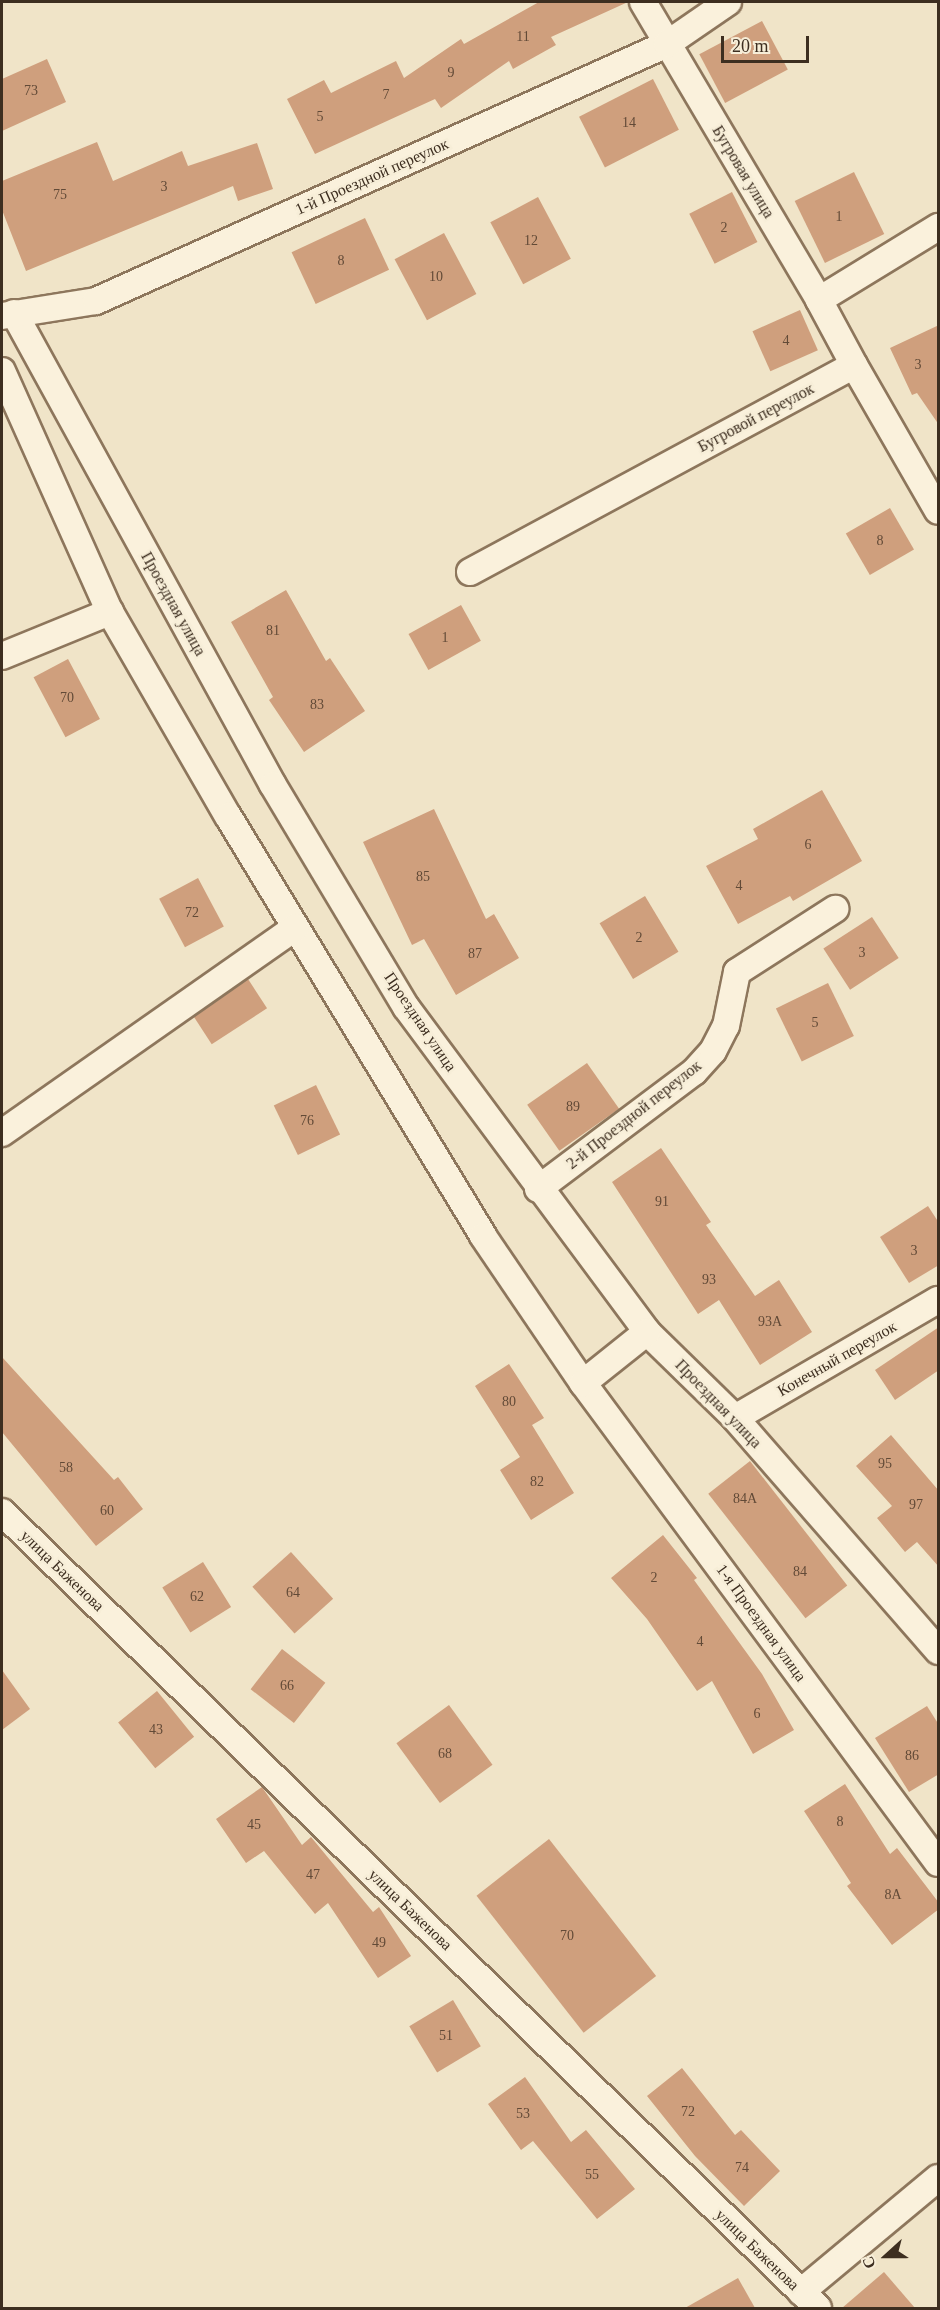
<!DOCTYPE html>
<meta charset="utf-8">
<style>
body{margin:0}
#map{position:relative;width:940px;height:2310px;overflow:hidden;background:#f0e4c8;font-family:"Times New Roman",serif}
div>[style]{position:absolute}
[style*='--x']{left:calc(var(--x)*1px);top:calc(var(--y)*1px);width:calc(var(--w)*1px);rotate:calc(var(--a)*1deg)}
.building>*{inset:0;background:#cf9f7d;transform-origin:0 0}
.roads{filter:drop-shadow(2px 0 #8d765c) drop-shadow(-2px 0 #8d765c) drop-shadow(0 2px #8d765c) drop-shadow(0 -2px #8d765c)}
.minor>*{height:26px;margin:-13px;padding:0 13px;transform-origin:13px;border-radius:13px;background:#faf1dc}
span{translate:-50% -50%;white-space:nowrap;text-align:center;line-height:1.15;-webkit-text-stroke:5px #f7eed8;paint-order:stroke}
.number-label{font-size:14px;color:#624a37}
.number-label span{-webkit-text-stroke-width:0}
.street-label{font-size:16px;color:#3d2e20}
.frame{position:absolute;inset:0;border:3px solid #3d2e20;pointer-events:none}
.north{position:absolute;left:856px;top:2226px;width:60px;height:60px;-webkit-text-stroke:4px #f7eed8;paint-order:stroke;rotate:249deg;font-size:16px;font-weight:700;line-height:24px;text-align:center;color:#3d2e20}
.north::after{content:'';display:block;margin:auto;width:21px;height:27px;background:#3d2e20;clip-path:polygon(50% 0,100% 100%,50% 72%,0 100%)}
.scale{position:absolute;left:721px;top:36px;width:88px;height:27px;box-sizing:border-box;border:3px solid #3d2e20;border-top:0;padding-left:8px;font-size:18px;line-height:21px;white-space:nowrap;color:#3d2e20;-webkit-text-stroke:4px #f7eed8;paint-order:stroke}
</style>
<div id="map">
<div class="building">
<div style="clip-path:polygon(539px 2px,628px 2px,551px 37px,556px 45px,513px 69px,509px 61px,441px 108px,435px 99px,315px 154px,287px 99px,324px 80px,331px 93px,396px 61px,404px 78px,461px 39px,464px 44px)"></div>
<div style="left:762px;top:21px;width:55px;height:71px;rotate:62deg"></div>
<div style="clip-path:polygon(47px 59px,66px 102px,2px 131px,2px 79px)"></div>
<div style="left:653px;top:79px;width:57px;height:83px;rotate:63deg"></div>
<div style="clip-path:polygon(97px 142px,113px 181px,182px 151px,188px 166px,257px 143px,273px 189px,238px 201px,233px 186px,26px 271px,2px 210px,2px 181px)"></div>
<div style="left:854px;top:172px;width:69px;height:66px;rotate:64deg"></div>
<div style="left:732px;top:192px;width:56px;height:48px;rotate:63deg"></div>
<div style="left:538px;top:197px;width:70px;height:54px;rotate:62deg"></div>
<div style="left:365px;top:218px;width:57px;height:81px;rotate:65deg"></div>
<div style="left:444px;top:233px;width:69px;height:56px;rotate:62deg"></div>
<div style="left:800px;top:310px;width:44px;height:52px;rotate:66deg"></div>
<div style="clip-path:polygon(939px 325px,939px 425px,917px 393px,912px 395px,890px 348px)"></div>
<div style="left:890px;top:508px;width:48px;height:51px;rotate:60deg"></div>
<div style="clip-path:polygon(286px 590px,326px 661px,330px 658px,365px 711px,304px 752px,269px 700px,273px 697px,231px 622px)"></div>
<div style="left:461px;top:605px;width:41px;height:60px;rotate:61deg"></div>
<div style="left:68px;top:659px;width:68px;height:39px;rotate:62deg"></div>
<div style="clip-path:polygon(822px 790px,862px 861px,793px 901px,790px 896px,738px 924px,706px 866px,758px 839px,753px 829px)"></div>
<div style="clip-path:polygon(434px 809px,486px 919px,494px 914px,519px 958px,456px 995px,424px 939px,412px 945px,363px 842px)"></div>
<div style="left:198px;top:878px;width:55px;height:44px;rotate:62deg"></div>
<div style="left:645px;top:896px;width:65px;height:53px;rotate:59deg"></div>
<div style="left:872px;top:917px;width:49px;height:58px;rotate:57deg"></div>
<div style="left:248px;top:979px;width:35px;height:66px;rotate:57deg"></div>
<div style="left:828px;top:983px;width:59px;height:58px;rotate:64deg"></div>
<div style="left:587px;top:1063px;width:56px;height:73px;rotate:55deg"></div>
<div style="left:316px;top:1085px;width:55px;height:47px;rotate:64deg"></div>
<div style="clip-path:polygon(661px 1148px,711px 1222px,706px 1225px,755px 1296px,779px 1280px,812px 1332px,760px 1365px,719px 1300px,698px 1314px,612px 1182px)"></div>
<div style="clip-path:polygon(928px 1206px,939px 1223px,939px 1265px,909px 1283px,880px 1237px)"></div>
<div style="clip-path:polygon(939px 1327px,939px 1370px,895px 1400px,875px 1370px)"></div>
<div style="clip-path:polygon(2px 1357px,114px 1480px,118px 1477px,143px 1509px,96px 1546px,2px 1432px)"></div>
<div style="clip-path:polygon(509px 1364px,544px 1418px,532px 1425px,574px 1493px,531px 1520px,500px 1470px,520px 1457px,475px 1386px)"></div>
<div style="clip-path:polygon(891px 1435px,939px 1491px,939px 1567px,917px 1542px,905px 1552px,877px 1518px,892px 1506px,856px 1466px)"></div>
<div style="left:750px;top:1461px;width:158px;height:53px;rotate:52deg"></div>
<div style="clip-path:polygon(663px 1535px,697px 1578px,694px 1580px,762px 1674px,794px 1730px,753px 1754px,712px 1681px,697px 1691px,647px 1619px,611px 1578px)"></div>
<div style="left:291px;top:1552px;width:63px;height:52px;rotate:48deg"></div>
<div style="left:203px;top:1562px;width:53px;height:48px;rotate:58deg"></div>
<div style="left:282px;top:1649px;width:55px;height:51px;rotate:38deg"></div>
<div style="clip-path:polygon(2px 1670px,30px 1709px,2px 1730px)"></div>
<div style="left:157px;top:1691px;width:59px;height:50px;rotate:51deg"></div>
<div style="left:449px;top:1705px;width:74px;height:65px;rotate:54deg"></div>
<div style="clip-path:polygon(927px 1706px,939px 1725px,939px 1774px,909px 1792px,875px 1738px)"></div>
<div style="clip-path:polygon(845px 1784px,890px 1854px,897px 1848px,939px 1903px,939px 1909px,892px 1945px,847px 1886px,851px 1883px,804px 1811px)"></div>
<div style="clip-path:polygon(262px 1787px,302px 1845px,311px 1837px,373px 1912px,379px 1907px,411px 1956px,378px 1978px,328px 1903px,315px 1914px,264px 1851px,246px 1863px,216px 1819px)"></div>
<div style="left:549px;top:1839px;width:174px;height:92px;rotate:52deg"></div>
<div style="left:453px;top:2000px;width:54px;height:51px;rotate:59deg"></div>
<div style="clip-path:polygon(682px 2068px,735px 2135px,741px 2130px,780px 2171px,744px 2206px,695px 2156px,647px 2096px)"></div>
<div style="clip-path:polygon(525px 2077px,571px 2142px,586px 2130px,635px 2189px,597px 2219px,533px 2141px,521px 2150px,488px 2104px)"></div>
<div style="clip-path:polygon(884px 2272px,915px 2308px,842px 2308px)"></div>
<div style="clip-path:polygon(738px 2278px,755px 2308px,685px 2308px)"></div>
</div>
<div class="roads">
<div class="minor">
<div style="--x:643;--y:2;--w:346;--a:59.4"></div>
<div style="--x:14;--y:313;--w:538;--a:61.25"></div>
<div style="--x:273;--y:785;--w:259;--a:59.1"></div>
<div style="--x:406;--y:1007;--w:405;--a:53.4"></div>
<div style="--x:647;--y:1332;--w:123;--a:44.3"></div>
<div style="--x:735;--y:1418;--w:309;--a:48.9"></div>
<div style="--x:2;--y:316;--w:95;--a:-9.1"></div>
<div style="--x:96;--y:301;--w:626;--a:-24.23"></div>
<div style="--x:667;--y:44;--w:74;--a:-34.5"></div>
<div style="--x:854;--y:365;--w:168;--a:60.1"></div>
<div style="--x:2;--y:371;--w:264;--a:65.9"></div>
<div style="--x:110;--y:612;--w:236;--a:60"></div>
<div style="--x:228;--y:816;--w:491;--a:58.7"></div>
<div style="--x:483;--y:1236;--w:178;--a:55.8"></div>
<div style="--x:583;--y:1383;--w:597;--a:53.51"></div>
<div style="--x:470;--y:572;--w:436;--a:-28.3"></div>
<div style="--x:854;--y:365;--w:74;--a:-118.3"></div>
<div style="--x:819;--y:300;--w:140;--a:-31.5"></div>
<div style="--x:2;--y:656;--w:117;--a:-22.2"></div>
<div style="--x:2;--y:1133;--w:358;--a:-35"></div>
<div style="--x:538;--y:1189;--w:195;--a:-36.9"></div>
<div style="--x:694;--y:1072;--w:28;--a:-48"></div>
<div style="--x:713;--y:1051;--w:28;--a:-63"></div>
<div style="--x:726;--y:1026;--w:55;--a:-78.5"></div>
<div style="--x:737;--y:972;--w:117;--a:-32.7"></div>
<div style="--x:583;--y:1383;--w:82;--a:-38.6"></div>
<div style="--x:735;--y:1418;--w:235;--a:-30.2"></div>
<div style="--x:2;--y:1512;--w:1140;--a:44.29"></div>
<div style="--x:801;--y:2292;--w:178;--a:-39.8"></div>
</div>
</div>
<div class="number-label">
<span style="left:523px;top:37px">11</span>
<span style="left:451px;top:73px">9</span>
<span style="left:31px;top:91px">73</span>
<span style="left:386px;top:95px">7</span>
<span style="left:320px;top:117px">5</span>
<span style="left:629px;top:123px">14</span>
<span style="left:164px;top:187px">3</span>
<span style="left:60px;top:195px">75</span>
<span style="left:839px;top:217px">1</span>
<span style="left:724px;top:228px">2</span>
<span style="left:531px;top:241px">12</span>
<span style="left:341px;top:261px">8</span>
<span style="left:436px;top:277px">10</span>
<span style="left:786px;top:341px">4</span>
<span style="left:918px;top:365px">3</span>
<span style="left:880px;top:541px">8</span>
<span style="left:273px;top:631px">81</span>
<span style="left:445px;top:638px">1</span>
<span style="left:67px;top:698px">70</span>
<span style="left:317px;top:705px">83</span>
<span style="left:808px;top:845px">6</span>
<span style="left:423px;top:877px">85</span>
<span style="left:739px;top:886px">4</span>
<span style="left:192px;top:913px">72</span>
<span style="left:639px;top:938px">2</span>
<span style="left:862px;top:953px">3</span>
<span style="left:475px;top:954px">87</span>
<span style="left:815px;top:1023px">5</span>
<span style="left:573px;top:1107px">89</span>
<span style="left:307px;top:1121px">76</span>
<span style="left:662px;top:1202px">91</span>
<span style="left:914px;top:1251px">3</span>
<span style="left:709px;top:1280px">93</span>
<span style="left:770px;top:1322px">93А</span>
<span style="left:509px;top:1402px">80</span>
<span style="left:885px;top:1464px">95</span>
<span style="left:66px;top:1468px">58</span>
<span style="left:537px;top:1482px">82</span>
<span style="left:745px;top:1499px">84А</span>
<span style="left:916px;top:1505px">97</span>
<span style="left:107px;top:1511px">60</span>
<span style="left:800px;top:1572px">84</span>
<span style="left:654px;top:1578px">2</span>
<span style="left:293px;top:1593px">64</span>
<span style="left:197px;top:1597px">62</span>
<span style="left:700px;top:1642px">4</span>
<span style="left:287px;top:1686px">66</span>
<span style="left:757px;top:1714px">6</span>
<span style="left:156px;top:1730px">43</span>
<span style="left:445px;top:1754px">68</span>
<span style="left:912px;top:1756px">86</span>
<span style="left:840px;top:1822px">8</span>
<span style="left:254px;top:1825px">45</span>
<span style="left:313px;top:1875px">47</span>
<span style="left:893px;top:1895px">8А</span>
<span style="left:567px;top:1936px">70</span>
<span style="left:379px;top:1943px">49</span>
<span style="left:446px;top:2036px">51</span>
<span style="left:688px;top:2112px">72</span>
<span style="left:523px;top:2114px">53</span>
<span style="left:742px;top:2168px">74</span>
<span style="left:592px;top:2175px">55</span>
</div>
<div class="street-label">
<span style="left:743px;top:172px;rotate:59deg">Бугровая улица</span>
<span style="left:372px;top:177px;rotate:-24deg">1-й Проездной переулок</span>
<span style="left:756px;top:418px;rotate:-28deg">Бугровой переулок</span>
<span style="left:173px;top:604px;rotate:61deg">Проездная улица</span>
<span style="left:420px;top:1022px;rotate:56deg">Проездная улица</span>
<span style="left:634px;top:1115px;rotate:-38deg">2-й Проездной переулок</span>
<span style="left:837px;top:1359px;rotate:-30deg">Конечный переулок</span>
<span style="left:718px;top:1404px;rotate:46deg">Проездная улица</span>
<span style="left:62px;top:1571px;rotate:44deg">улица Баженова</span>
<span style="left:761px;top:1623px;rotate:54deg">1-я Проездная улица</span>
<span style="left:410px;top:1910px;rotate:44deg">улица Баженова</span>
<span style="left:757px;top:2250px;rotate:44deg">улица Баженова</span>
</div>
<div class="frame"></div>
<div class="north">С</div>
<div class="scale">20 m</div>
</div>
